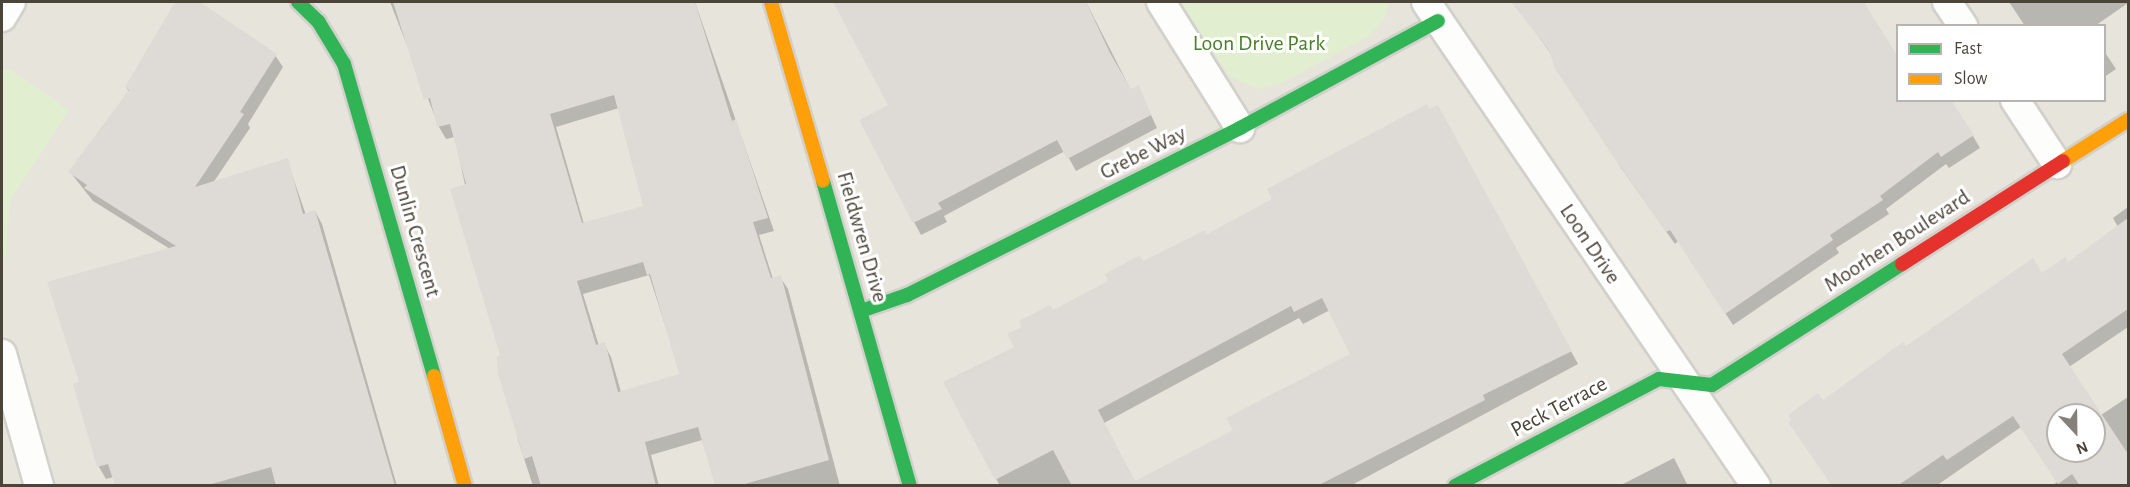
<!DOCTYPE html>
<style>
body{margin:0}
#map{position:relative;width:2130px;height:487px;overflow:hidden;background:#f4f2ee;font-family:"Alegreya Sans",sans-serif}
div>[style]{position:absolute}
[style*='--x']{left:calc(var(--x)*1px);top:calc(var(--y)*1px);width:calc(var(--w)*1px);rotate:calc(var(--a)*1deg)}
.residential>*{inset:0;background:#e7e4dc}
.green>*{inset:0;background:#e1eecf}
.shadow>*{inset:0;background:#0003}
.building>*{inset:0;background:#dedbd6}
.roads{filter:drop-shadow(2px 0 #d2d0cb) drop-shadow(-2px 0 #d2d0cb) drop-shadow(0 2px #d2d0cb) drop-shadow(0 -2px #d2d0cb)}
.street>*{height:28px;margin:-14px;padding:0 14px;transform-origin:14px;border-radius:14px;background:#fdfdfc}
.fast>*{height:14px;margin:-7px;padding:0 7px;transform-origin:7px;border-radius:7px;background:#30b455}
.slow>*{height:14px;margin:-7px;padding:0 7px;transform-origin:7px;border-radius:7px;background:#ff9f0a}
.jam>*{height:14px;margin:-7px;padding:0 7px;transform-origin:7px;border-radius:7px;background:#e5322d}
span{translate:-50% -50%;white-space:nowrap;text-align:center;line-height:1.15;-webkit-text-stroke:6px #fff;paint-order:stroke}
.park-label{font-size:22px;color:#4a7f2a}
.street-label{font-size:22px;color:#4b4439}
.frame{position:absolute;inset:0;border:3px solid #4b4439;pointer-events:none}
.legend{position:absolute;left:1896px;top:24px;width:210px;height:78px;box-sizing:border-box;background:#fff;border:2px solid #b7b4b0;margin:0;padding:8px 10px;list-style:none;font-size:18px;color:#4b4439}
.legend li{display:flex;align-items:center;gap:12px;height:30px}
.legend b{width:30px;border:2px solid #b7b4b0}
.north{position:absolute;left:2046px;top:403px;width:60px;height:60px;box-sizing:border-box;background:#fff;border:2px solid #b7b4b0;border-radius:50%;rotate:158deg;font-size:16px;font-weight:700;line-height:24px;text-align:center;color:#4b4439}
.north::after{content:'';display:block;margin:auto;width:21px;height:27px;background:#868178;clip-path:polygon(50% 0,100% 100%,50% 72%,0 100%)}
</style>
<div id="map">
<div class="residential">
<div style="clip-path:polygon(evenodd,2px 2px,2128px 2px,2128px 485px,2px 485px,2px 2px,1898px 26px,2104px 26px,2104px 100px,1898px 100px,1898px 26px,2px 2px,2058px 415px,2094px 415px,2094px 451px,2058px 451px,2058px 415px)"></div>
</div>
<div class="green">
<div style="clip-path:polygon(1180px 2px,1389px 2px,1384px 20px,1368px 37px,1282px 83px,1258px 89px,1230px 77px)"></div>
<div style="clip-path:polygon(9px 69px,69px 110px,10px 201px,6px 256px,2px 260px,2px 70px)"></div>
</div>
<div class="shadow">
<div style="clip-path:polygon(177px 2px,197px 2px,275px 55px,283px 67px,248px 124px,250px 128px,213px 183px,287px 160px,306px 215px,315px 211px,322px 224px,397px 486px,116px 486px,114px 477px,106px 479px,99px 467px,75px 385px,81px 383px,170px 249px,93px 201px,70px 172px,129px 92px,126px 87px)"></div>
<div style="clip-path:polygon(evenodd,390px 2px,695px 2px,774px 231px,759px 235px,773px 279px,780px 277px,788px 289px,840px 486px,717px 486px,702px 440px,651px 455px,659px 486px,533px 486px,518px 440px,455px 137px,446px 139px,439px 127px,390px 2px,619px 108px,644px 207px,584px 224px,556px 127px,619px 108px,390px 2px,649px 275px,681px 375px,621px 392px,611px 357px,604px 344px,599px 346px,583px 294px,649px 275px)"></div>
<div style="clip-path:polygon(834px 2px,1086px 2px,1131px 90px,1138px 87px,1157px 128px,1076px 171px,1065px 151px,944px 216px,947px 222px,921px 235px,914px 222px,890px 106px)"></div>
<div style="clip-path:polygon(1647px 2px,1650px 5px,1655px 2px,1861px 2px,1897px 58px,1898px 100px,1973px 136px,1980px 148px,1949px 168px,1946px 164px,1886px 209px,1889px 214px,1836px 248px,1839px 253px,1733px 325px,1678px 241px,1675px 244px,1621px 168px,1549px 51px,1514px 3px)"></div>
<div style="clip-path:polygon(2009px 2px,2128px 2px,2128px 3px,2095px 26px,2025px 26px)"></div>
<div style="clip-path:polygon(2104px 51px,2116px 69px,2104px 77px)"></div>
<div style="clip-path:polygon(evenodd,1429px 111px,1444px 120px,1578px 364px,1350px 486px,1000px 486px,945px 383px,1016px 347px,1053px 312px,1143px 263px,1207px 236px,1429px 111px,1330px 310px,1352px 355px,1235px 431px,1135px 482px,1104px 423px,1299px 318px,1303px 324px,1330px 310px)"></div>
<div style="clip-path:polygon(evenodd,2128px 207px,2128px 327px,2069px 367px,2101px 415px,2128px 397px,2128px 486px,2052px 486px,2057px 482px,2021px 427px,1936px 486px,1832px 486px,1823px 402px,1906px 349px,2068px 264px,2118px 227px,2113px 218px,2128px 207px,2058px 415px,2094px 415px,2094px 451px,2058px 451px,2058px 415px)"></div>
<div style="clip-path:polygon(1674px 458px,1688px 486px,1619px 486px)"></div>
</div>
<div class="building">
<div style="clip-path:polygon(175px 2px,200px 2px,277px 54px,240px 112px,244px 114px,195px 187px,288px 158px,303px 214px,315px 210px,395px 486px,276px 486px,271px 467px,205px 486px,115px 486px,108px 464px,97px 467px,73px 384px,79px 382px,47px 282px,176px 246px,84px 188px,87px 185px,68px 172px,129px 90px,125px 87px)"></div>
<div style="clip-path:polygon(evenodd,393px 2px,695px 2px,732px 121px,736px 119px,768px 218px,753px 222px,771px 278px,781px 275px,829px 460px,738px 486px,715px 486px,698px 427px,645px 442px,656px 486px,541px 486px,532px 456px,524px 459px,498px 374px,497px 356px,500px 355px,450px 189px,466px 184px,450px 124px,437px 127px,430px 98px,424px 100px,393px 2px,614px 95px,643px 206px,582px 223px,550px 114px,614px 95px,393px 2px,643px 262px,647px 275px,650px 274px,679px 374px,618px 392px,605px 342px,596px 345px,577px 281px,643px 262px)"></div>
<div style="clip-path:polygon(833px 2px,1086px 2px,1110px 53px,1131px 89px,1139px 85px,1151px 115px,1067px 159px,1057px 140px,938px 203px,942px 209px,913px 223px,859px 120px,888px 105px)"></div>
<div style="clip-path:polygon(1511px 2px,1864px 2px,1898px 57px,1898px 100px,1951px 100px,1974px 135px,1941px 157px,1938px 152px,1880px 196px,1883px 200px,1830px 235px,1833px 240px,1725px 314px,1670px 230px,1666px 232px,1612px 155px,1556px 70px,1548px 49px)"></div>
<div style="clip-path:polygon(evenodd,1427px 104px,1429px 109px,1438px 105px,1572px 351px,1483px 395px,1485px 400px,1317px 486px,1072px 486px,1053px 450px,995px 480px,943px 382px,1014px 347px,1007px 334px,1022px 327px,1019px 321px,1050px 305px,1053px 310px,1108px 281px,1105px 274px,1140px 255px,1143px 261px,1205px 230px,1207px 234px,1272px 199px,1267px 189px,1427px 104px,1322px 298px,1350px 354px,1226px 418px,1233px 430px,1135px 481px,1098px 410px,1291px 306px,1294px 312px,1322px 298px)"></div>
<div style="clip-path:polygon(evenodd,2128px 218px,2128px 309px,2062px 354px,2128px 454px,2128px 486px,2080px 486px,2072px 474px,2058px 484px,2013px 416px,1947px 460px,1943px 455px,1897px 486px,1832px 486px,1788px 422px,1791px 420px,1788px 415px,1818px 393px,1823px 400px,1903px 342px,1906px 346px,2033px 258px,2042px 273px,2065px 257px,2068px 262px,2128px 218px,2058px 415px,2094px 415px,2094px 451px,2058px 451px,2058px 415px)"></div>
</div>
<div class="roads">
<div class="street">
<div style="--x:1161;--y:2;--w:149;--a:57.9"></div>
<div style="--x:1426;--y:2;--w:586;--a:55.71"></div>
<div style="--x:1947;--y:2;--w:29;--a:56"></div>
<div style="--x:2;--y:17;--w:17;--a:-59"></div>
<div style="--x:2015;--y:100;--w:77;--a:56.7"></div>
<div style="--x:2;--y:354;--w:137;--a:74.3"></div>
</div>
<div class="fast">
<div style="--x:298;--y:2;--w:28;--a:44"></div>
<div style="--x:318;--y:21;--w:50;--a:58.8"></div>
<div style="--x:344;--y:64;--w:325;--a:73.9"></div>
<div style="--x:823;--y:181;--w:317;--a:74.1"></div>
<div style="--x:861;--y:311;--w:49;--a:-19.2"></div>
<div style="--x:907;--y:295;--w:373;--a:-26.6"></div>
<div style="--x:1240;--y:128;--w:225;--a:-28.4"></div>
<div style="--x:1455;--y:486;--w:230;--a:-27.7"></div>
<div style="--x:1659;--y:379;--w:53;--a:6.5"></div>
<div style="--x:1712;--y:385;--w:225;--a:-32.5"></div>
</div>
<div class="slow">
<div style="--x:771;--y:2;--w:186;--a:73.8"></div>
<div style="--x:2063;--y:161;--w:77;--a:-32.2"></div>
<div style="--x:434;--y:376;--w:114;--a:74.3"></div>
</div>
<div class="jam">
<div style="--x:1902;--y:264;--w:191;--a:-32.6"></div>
</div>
</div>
<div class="park-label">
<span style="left:1259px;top:44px">Loon Drive Park</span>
</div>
<div class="street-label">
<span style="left:1143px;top:153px;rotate:-27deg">Grebe Way</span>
<span style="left:415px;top:231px;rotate:74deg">Dunlin Crescent</span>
<span style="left:862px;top:237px;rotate:74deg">Fieldwren Drive</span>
<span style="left:1897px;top:241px;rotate:-33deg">Moorhen Boulevard</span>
<span style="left:1590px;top:244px;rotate:56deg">Loon Drive</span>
<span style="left:1559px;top:407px;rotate:-28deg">Peck Terrace</span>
</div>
<div class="frame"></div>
<ul class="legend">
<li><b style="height:8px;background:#30b455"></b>Fast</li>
<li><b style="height:8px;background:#ff9f0a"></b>Slow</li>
</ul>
<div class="north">N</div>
</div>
